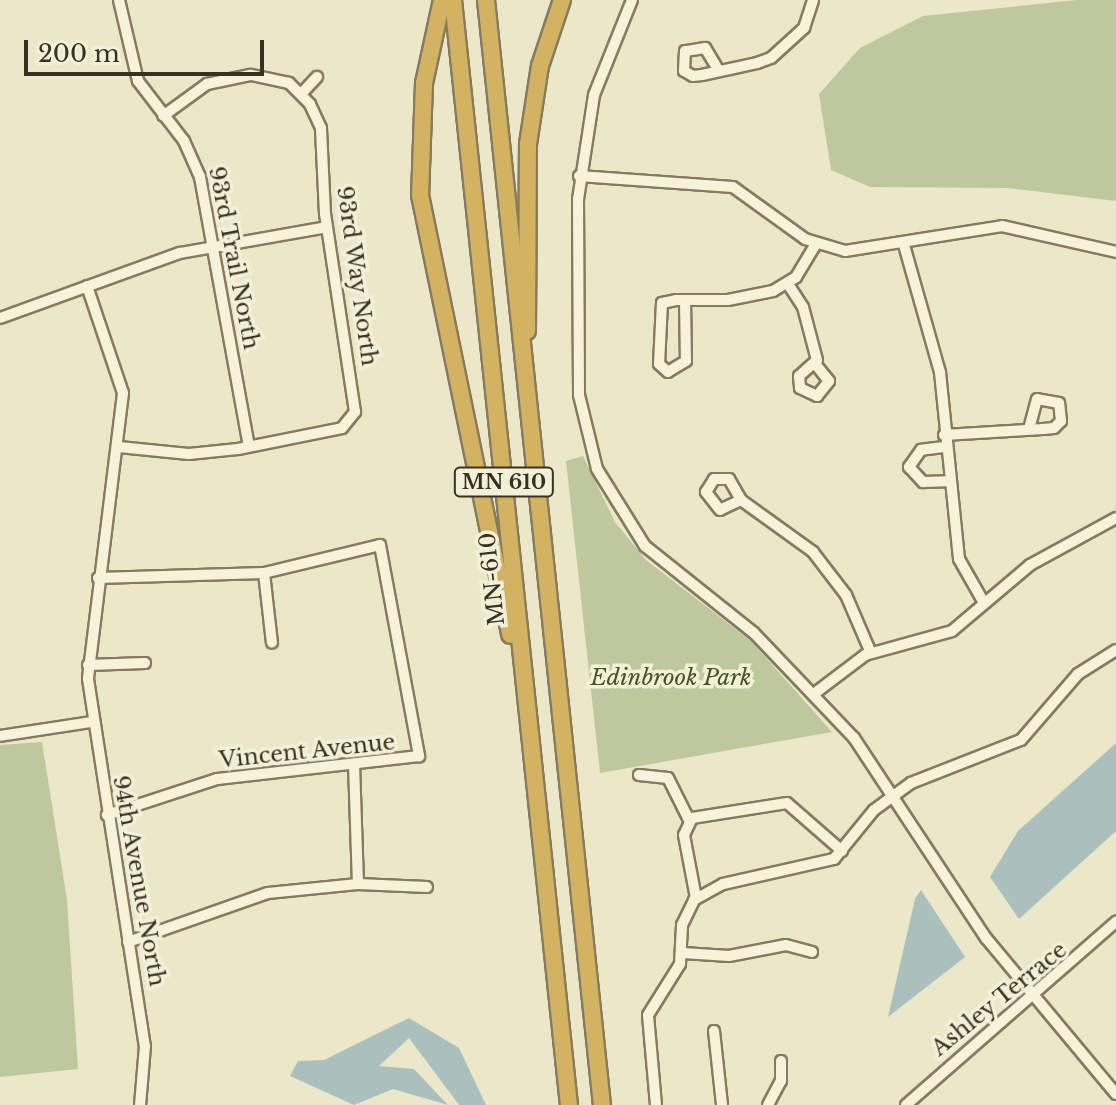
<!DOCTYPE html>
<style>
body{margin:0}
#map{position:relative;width:1116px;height:1105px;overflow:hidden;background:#ebe7c9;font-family:"Libre Baskerville",serif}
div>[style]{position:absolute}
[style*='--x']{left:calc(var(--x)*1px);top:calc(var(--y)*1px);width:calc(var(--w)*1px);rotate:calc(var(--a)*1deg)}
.green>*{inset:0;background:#bdc99d}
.water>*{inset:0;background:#a9c0bd}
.roads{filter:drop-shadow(2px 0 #867a5f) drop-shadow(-2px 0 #867a5f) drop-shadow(0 2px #867a5f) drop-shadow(0 -2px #867a5f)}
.minor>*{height:10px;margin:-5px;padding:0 5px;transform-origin:5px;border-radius:5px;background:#f7f3db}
.highway>*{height:16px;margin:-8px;padding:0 8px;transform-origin:8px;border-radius:8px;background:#d3b361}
span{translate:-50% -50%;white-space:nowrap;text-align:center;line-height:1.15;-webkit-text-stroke:7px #f3f0d8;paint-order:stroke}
.shield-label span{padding:2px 6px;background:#f3f0d8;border:2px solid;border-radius:6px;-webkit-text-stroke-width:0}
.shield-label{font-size:20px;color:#383021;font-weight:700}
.street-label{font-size:22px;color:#383021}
.park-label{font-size:22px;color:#425329;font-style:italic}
.scale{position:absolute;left:24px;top:40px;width:240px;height:36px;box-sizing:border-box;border:4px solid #383021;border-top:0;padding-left:10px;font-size:24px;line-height:28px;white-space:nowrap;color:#383021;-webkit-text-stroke:6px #f3f0d8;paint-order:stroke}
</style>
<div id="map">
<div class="green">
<div style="clip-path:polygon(1077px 0,1116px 0,1116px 201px,1007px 188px,870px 187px,831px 170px,819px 94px,860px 48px,923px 16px)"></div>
<div style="clip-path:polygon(583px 456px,615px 522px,646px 560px,751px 641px,832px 732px,600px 773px,566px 461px)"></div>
<div style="clip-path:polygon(42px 742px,67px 900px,78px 1069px,0 1077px,0 745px)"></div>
</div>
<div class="water">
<div style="clip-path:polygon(1116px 743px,1116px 831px,1019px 919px,990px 877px,1018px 831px)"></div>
<div style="clip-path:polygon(921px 890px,965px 957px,888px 1017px,915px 899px)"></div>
<div style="clip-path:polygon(409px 1018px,459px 1048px,486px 1105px,459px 1105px,409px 1038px,379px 1066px,414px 1069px,448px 1105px,393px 1089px,354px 1105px,290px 1076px,298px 1061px,324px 1060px)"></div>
</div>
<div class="roads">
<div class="minor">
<div style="--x:119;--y:0;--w:83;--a:76.8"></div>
<div style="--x:138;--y:81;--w:76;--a:52.5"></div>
<div style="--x:184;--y:141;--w:39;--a:66"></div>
<div style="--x:200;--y:177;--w:273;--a:79.7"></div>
<div style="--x:632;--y:0;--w:102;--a:111.8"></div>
<div style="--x:594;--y:95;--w:105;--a:98.7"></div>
<div style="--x:578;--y:199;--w:196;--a:89.7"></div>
<div style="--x:579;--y:395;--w:76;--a:76.3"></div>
<div style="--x:597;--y:469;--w:91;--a:58.1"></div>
<div style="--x:645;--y:546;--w:139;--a:38.6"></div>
<div style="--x:754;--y:633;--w:145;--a:46.4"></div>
<div style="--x:854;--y:738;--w:240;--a:56.6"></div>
<div style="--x:986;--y:938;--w:203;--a:50.2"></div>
<div style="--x:719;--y:71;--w:27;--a:-121"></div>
<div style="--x:705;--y:48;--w:20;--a:171"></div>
<div style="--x:685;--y:51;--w:20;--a:93"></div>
<div style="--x:684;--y:71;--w:10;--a:29"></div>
<div style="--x:693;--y:76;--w:9;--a:-6"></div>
<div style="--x:702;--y:75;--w:56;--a:-12.3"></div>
<div style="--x:757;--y:63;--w:15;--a:-20"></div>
<div style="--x:771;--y:58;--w:45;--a:-42.3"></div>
<div style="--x:804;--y:28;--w:29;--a:-72"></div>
<div style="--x:302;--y:93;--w:22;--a:-47"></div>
<div style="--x:579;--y:176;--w:154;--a:4.1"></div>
<div style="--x:733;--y:187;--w:89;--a:35.8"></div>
<div style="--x:805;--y:239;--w:42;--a:16.7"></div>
<div style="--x:845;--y:251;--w:159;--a:-9"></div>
<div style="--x:1002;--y:226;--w:117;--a:12.8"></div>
<div style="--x:904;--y:245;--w:132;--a:74.2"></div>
<div style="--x:940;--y:372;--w:188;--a:84.2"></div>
<div style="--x:959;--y:559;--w:51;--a:60.4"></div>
<div style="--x:788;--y:284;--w:27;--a:57"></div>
<div style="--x:803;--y:307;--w:55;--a:75.2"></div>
<div style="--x:817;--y:360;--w:24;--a:138"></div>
<div style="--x:799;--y:376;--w:12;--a:85"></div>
<div style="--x:800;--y:388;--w:19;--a:25"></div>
<div style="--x:817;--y:396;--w:19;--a:-51"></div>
<div style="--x:829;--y:381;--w:21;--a:-129"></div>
<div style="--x:87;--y:286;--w:113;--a:71.4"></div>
<div style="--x:123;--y:393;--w:288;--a:97"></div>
<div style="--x:88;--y:679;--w:371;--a:81.2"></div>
<div style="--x:145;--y:1046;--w:59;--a:94.8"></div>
<div style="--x:685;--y:300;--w:61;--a:89.1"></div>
<div style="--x:686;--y:361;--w:21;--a:149"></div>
<div style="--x:668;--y:372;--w:12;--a:-138"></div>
<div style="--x:659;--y:364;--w:61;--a:-87.2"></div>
<div style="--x:662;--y:303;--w:14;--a:-12"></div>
<div style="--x:676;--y:300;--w:52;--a:0"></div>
<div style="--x:728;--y:300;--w:46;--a:-11.3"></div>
<div style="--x:773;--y:291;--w:27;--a:-31"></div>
<div style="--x:796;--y:277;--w:39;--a:-59"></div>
<div style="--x:0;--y:318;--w:191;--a:-19.9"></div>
<div style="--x:180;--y:253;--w:149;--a:-10"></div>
<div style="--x:944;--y:435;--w:99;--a:-3.5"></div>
<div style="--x:1043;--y:429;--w:11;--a:-5"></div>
<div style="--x:1054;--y:428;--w:10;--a:-45"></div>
<div style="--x:1061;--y:421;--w:18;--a:-96"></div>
<div style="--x:1059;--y:403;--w:22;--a:-170"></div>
<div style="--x:1037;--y:399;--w:31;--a:105"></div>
<div style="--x:119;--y:447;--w:70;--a:5.7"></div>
<div style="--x:189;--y:454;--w:49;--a:-5.8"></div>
<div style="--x:238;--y:449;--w:106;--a:-11.4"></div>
<div style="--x:342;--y:428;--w:21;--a:-51"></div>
<div style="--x:355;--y:412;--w:200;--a:-98.6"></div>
<div style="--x:325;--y:214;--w:86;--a:-92.7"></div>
<div style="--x:321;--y:128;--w:26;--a:-115"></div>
<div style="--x:310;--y:104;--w:30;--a:-135"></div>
<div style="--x:289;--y:83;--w:40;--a:-168"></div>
<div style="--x:250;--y:75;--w:44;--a:168.2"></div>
<div style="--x:207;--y:84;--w:54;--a:144"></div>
<div style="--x:944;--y:447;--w:23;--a:173"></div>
<div style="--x:921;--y:450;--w:21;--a:125"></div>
<div style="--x:909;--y:467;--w:21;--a:47"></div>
<div style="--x:923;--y:482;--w:24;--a:-2"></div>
<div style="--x:741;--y:500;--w:23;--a:155"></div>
<div style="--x:720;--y:510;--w:23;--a:-128"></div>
<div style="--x:706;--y:492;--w:15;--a:-58"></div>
<div style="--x:714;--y:479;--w:15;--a:0"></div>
<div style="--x:729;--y:479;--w:24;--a:60"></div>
<div style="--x:741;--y:500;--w:89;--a:35.8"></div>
<div style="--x:813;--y:552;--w:54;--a:52.5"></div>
<div style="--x:846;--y:595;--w:63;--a:66.7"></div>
<div style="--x:264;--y:573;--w:70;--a:83.5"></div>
<div style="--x:98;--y:578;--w:166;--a:-1.7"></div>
<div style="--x:264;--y:573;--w:119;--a:-13.6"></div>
<div style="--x:380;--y:545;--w:215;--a:79.5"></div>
<div style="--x:419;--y:756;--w:203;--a:173.5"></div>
<div style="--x:217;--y:779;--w:116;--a:161.9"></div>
<div style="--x:88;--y:665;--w:57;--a:-2"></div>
<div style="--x:815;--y:693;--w:63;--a:-37.2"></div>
<div style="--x:865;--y:655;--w:90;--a:-15.4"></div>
<div style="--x:952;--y:631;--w:102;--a:-40.2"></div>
<div style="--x:1030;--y:565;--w:98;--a:-28.7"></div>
<div style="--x:0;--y:736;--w:93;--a:-8.7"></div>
<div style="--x:354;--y:764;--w:120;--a:88.1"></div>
<div style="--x:639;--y:775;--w:29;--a:6"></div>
<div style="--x:668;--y:778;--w:47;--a:63.4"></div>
<div style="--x:696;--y:898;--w:64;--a:-100.8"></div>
<div style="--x:684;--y:835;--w:19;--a:-65"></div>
<div style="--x:692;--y:818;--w:96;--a:-9"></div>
<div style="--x:787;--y:803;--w:73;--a:41.1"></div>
<div style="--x:128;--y:942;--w:148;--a:-19.3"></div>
<div style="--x:268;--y:893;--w:90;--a:-5.7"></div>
<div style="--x:358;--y:884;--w:69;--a:2.5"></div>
<div style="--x:683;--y:953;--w:46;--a:3.7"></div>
<div style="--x:729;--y:956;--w:58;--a:-10.9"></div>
<div style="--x:786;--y:945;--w:27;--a:15"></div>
<div style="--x:714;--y:1031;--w:74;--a:83.8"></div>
<div style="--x:656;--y:1105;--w:90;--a:-95.1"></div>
<div style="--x:648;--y:1015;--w:60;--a:-57.9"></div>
<div style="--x:680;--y:964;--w:39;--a:-87"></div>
<div style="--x:682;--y:925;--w:28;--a:-64"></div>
<div style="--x:694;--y:900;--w:33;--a:-29"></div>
<div style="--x:723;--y:884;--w:114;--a:-12.7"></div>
<div style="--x:834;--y:859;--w:63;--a:-50.8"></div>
<div style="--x:874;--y:810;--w:46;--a:-36.1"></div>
<div style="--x:911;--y:783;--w:118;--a:-21.4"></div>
<div style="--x:1021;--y:740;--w:87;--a:-49.2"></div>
<div style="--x:1078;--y:674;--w:45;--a:-32.3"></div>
<div style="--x:768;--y:1105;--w:27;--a:-62"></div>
<div style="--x:781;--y:1081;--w:20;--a:-90"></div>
<div style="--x:906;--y:1105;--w:279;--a:-41.1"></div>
</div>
<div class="highway">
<div style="--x:442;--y:0;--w:85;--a:102.2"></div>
<div style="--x:424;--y:83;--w:112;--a:92"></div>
<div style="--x:420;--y:195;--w:449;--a:78.4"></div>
<div style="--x:453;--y:0;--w:1111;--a:84.01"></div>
<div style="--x:486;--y:0;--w:1111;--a:84.01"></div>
<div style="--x:527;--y:331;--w:187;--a:-89.7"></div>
<div style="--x:528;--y:144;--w:79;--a:-81.3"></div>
<div style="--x:540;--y:66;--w:70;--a:-71.6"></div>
</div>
</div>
<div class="shield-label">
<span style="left:504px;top:482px">MN 610</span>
</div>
<div class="street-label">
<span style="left:234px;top:258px;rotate:79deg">93rd Trail North</span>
<span style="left:357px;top:276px;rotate:82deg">93rd Way North</span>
<span style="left:492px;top:579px;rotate:-96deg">MN-610</span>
<span style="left:307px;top:751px;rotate:-6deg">Vincent Avenue</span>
<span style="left:139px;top:881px;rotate:80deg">94th Avenue North</span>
<span style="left:999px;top:999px;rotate:-39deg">Ashley Terrace</span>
</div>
<div class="park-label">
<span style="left:671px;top:678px">Edinbrook Park</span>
</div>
<div class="scale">200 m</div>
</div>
